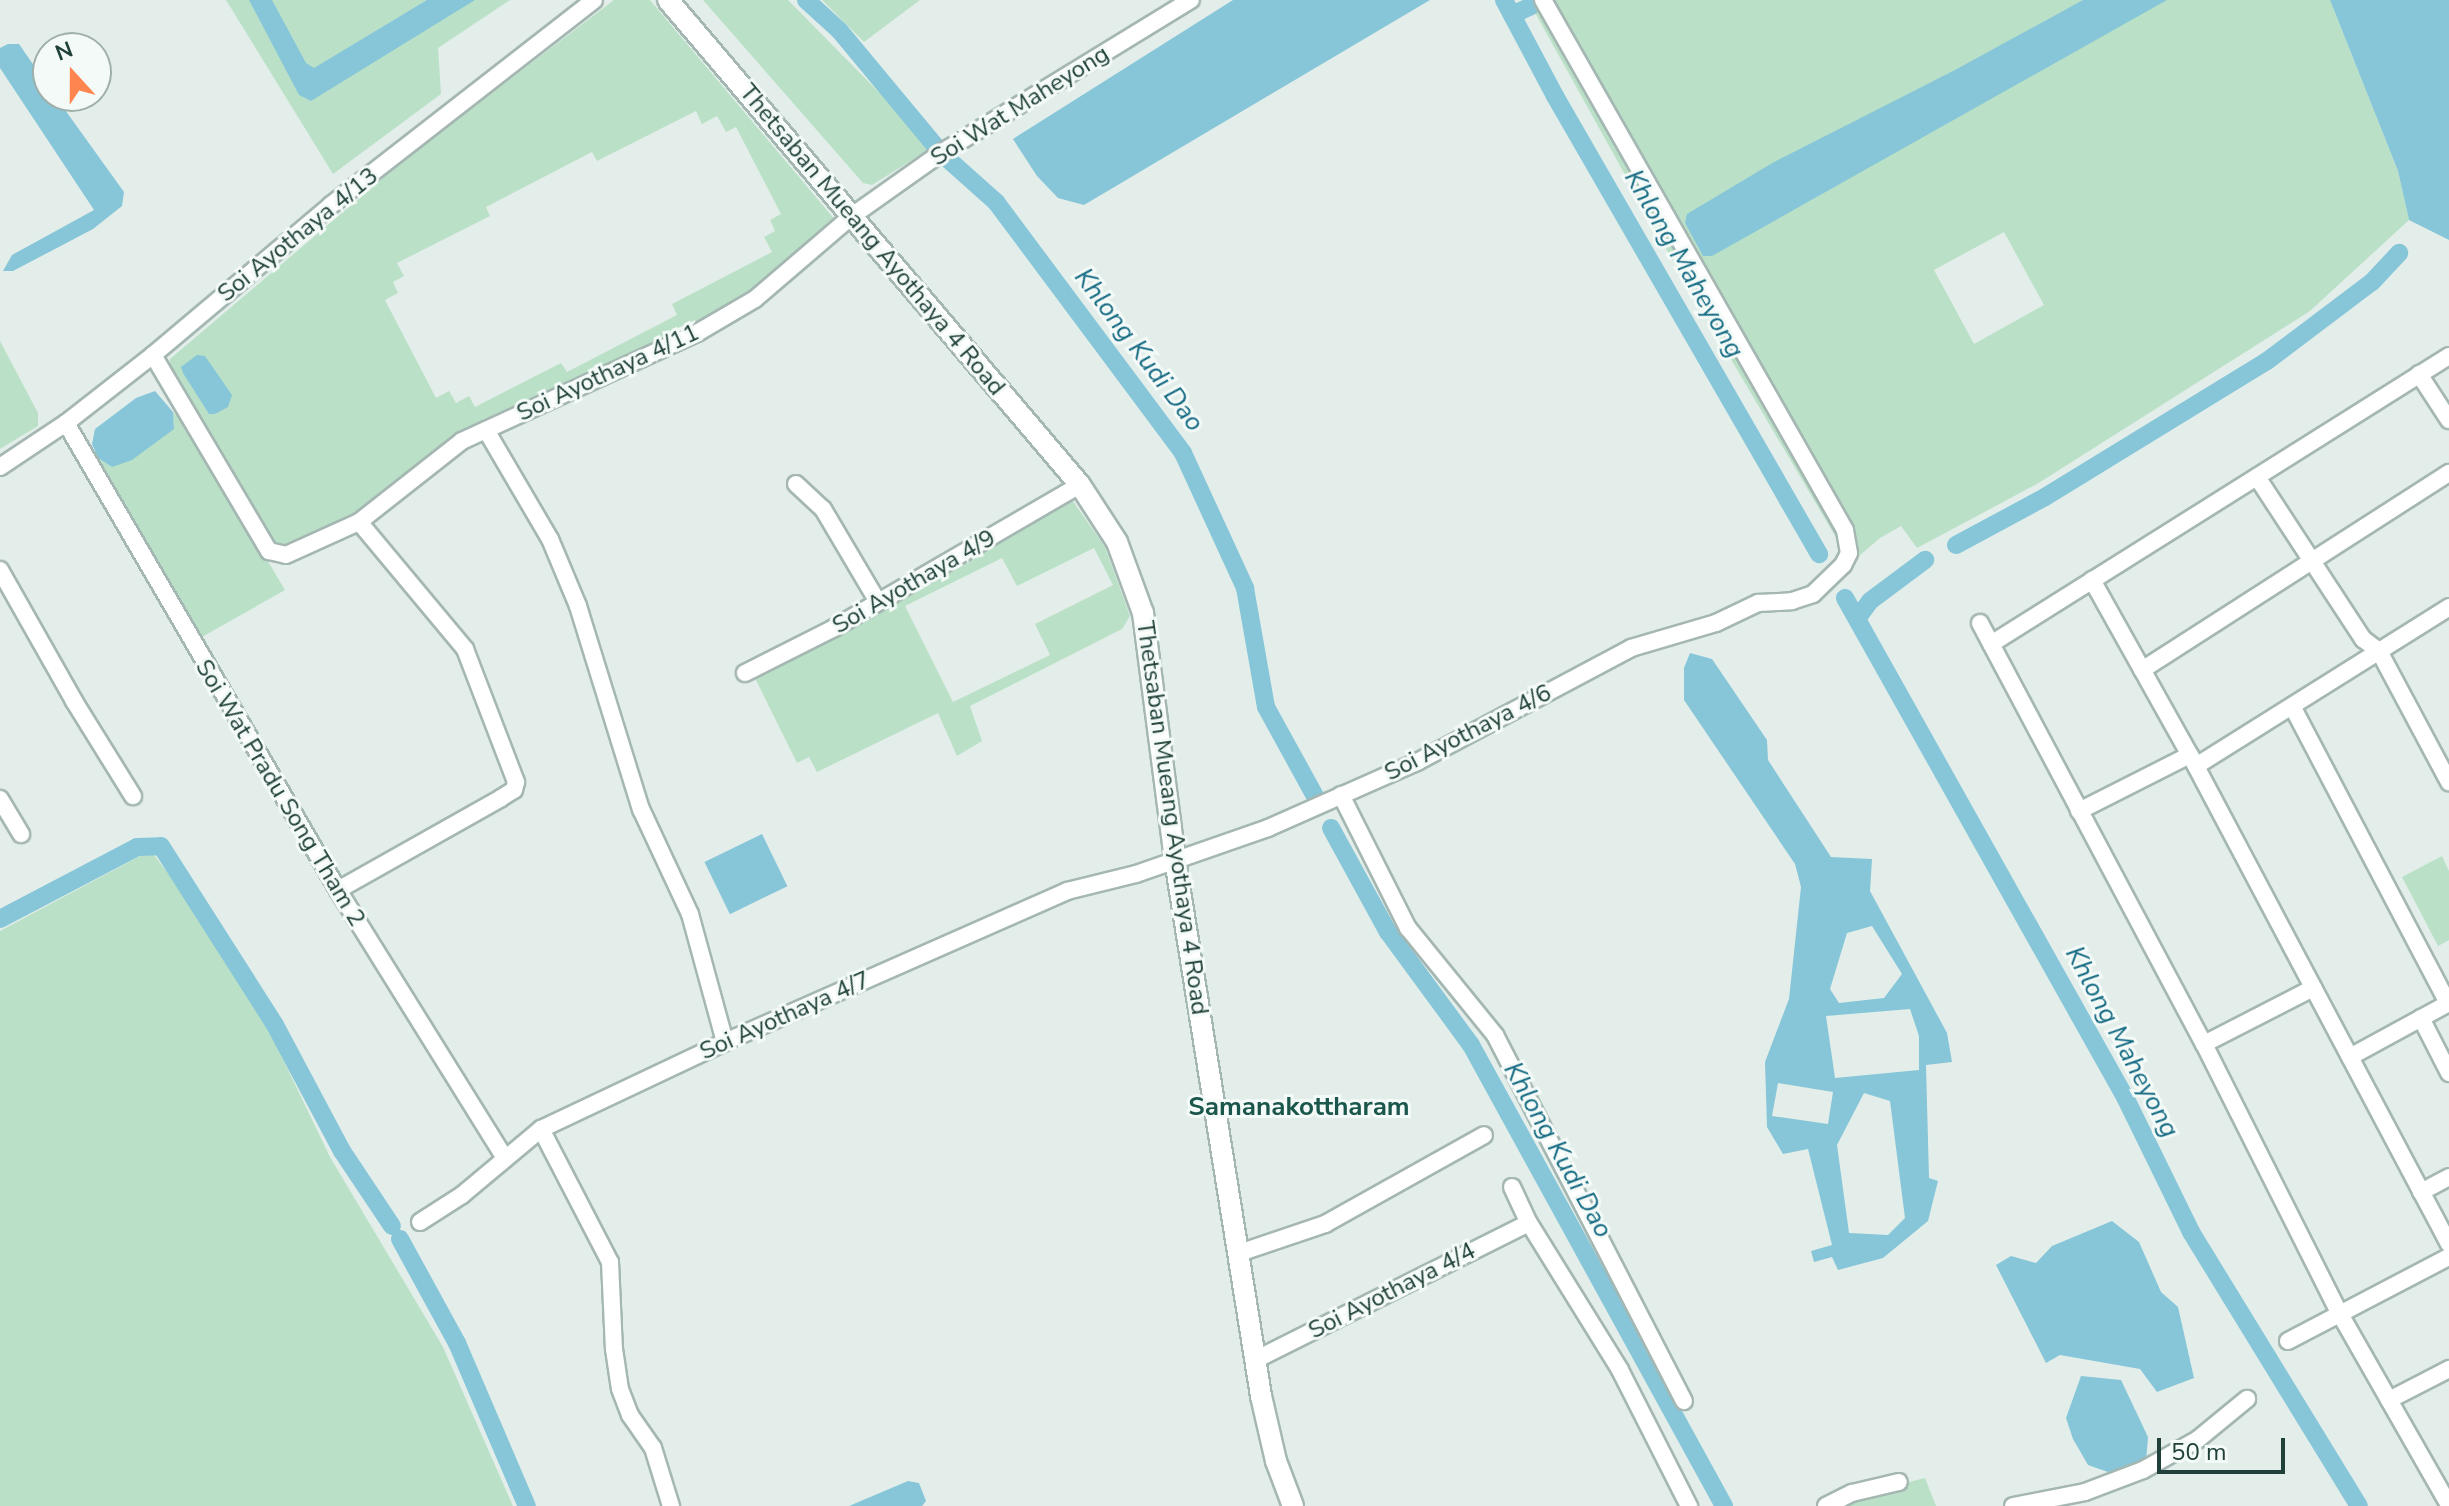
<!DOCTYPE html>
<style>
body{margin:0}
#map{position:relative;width:2449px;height:1506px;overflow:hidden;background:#e3eeea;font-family:"Nunito Sans",sans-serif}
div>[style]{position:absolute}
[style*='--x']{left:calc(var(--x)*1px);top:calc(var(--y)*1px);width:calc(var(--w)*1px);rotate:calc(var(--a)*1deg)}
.green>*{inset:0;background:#bae1c7}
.water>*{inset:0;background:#86c6d8;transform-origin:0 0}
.canal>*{height:18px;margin:-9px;padding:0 9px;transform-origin:9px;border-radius:9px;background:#86c6d8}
.roads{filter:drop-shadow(2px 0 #a5b7b2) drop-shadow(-2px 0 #a5b7b2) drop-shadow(0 2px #a5b7b2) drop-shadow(0 -2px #a5b7b2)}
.minor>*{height:16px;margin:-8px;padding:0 8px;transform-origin:8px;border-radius:8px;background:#fff}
.tertiary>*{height:20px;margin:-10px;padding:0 10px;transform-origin:10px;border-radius:10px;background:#fff}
span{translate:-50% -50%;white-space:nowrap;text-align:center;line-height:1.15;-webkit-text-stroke:6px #f4faf7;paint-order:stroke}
.street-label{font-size:24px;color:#20413a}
.water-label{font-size:26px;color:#146a83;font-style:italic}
.neighbourhood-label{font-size:26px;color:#1a564b;font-weight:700}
.north{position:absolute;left:32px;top:32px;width:80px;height:80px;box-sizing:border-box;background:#f4faf7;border:2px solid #9fb0ab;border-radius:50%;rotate:339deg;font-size:22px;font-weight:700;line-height:32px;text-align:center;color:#20413a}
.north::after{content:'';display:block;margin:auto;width:28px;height:36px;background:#ff8550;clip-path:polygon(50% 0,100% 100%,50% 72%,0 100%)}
.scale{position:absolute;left:2157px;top:1438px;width:128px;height:36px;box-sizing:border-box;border:4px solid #20413a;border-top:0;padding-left:10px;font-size:24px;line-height:28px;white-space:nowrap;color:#20413a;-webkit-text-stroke:6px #f4faf7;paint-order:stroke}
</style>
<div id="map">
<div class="green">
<div style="clip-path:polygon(226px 0,510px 0,438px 48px,441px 94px,333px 174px)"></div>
<div style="clip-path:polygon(evenodd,614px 0,650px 0,836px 221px,835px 229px,734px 305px,478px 422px,448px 439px,360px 512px,288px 550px,279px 548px,169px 368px,170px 359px,409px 156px,614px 0,696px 111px,702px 124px,717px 116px,726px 132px,736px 127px,781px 214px,770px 220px,775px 231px,764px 237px,772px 252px,672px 304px,677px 315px,567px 372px,561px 363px,475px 407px,469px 396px,456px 403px,449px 391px,436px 398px,385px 300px,398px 293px,393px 282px,404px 276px,397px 263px,490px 216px,486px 207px,592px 152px,597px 161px,696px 111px)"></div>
<div style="clip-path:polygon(703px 0,788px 0,933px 147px,872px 185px,863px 183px)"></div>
<div style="clip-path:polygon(822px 0,920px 0,864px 42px)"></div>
<div style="clip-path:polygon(evenodd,1528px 0,2330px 0,2398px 171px,2409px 220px,2310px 311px,2037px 484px,1917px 548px,1901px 526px,1880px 538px,1851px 563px,1669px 254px,1528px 0,2004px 232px,2044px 305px,1974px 344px,1934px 270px,2004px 232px)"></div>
<div style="clip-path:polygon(0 341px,38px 413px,38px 426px,0 449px)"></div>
<div style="clip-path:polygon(173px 412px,188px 427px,285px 590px,202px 637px,98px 458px,112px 467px,174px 429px)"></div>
<div style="clip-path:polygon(evenodd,1070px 497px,1105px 547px,1130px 616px,1122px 629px,970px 706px,982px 741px,957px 756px,938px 713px,817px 772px,809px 757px,797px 763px,747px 662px,971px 557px,1070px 497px,1094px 548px,1113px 585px,1035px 624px,1050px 655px,953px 702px,905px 606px,1002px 558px,1017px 586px,1094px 548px)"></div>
<div style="clip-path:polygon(142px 855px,154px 855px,198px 913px,268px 1028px,330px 1157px,443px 1347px,513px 1506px,0 1506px,0 931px)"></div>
<div style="clip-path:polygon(2442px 856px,2449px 871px,2449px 940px,2438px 946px,2402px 877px)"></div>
<div style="clip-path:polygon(1925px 1478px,1936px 1506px,1834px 1506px,1841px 1499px)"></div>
</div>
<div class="water">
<div style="clip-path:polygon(249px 0,272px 0,306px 63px,314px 68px,427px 0,475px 0,311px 101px,299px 95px)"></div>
<div style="clip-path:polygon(1233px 0,1430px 0,1084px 205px,1058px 198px,1037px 176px,1013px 139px)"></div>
<div style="clip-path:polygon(2083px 0,2167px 0,1712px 256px,1703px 256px,1685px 223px,1687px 214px,1774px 162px,1955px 70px)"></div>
<div style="clip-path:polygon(2330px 0,2449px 0,2449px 240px,2409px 220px,2398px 171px)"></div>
<div style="clip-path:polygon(8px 44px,19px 44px,48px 86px,48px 96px,55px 96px,124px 192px,122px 206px,93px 229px,13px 271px,3px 271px,12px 255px,94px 210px,0 68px,0 48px)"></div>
<div style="clip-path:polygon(197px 355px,205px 356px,232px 395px,228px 407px,215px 414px,209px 414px,183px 373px,181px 367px)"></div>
<div style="clip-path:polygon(155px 391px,173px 412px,174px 429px,132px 460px,112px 467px,98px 458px,92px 444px,95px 429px,136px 398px)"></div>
<div style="clip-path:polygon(evenodd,1690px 653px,1712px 659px,1767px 740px,1768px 760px,1831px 857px,1872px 859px,1870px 891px,1947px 1033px,1952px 1062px,1926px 1065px,1929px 1178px,1938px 1181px,1928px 1221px,1883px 1258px,1838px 1270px,1832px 1257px,1814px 1262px,1811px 1251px,1832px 1245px,1808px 1149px,1783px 1154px,1767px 1127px,1765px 1062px,1789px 999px,1801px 887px,1795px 864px,1684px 700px,1684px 668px,1690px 653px,1872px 926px,1902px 974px,1884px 998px,1839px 1003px,1830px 989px,1847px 933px,1872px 926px,1690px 653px,1910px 1009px,1919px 1036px,1919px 1070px,1835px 1078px,1826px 1016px,1910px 1009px,1690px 653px,1778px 1083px,1833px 1092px,1828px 1124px,1772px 1116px,1778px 1083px,1690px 653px,1864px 1093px,1890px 1101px,1905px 1218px,1888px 1235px,1849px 1233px,1837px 1145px,1864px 1093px)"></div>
<div style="left:762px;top:834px;width:58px;height:64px;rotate:64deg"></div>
<div style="clip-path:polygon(2112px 1221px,2139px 1242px,2161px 1292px,2178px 1307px,2194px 1378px,2157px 1392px,2140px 1369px,2060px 1355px,2046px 1363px,1996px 1265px,2011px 1256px,2036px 1263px,2052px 1246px)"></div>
<div style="clip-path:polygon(2081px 1376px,2121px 1380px,2148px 1437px,2146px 1462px,2108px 1472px,2088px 1465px,2073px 1439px,2066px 1418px)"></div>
<div style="clip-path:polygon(908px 1481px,919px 1483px,926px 1501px,922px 1506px,849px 1506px)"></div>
</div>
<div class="canal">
<div style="--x:806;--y:0;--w:45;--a:42.3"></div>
<div style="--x:839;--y:30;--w:160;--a:50.3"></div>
<div style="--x:941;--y:153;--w:74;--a:41.7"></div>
<div style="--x:996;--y:202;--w:313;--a:53.3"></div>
<div style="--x:1183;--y:453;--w:149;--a:65.3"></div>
<div style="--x:1245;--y:588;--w:121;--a:80"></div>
<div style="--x:1266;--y:707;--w:104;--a:61.2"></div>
<div style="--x:1504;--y:0;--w:109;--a:62"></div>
<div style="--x:1555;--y:96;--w:529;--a:60.04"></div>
<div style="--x:1512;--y:15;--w:21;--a:-25"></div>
<div style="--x:1956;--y:545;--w:101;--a:-28.3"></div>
<div style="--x:2045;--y:497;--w:260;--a:-31.5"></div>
<div style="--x:2267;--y:361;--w:131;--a:-37"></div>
<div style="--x:2372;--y:282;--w:40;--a:-47"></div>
<div style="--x:1845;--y:598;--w:572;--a:60.7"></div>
<div style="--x:2125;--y:1097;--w:150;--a:63.9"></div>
<div style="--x:2191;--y:1232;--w:321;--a:58.5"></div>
<div style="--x:1857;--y:619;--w:22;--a:-54"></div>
<div style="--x:1870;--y:601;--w:69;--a:-36.7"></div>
<div style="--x:1331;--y:828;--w:119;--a:61.3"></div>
<div style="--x:1388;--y:932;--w:140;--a:53.7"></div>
<div style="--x:1471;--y:1045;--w:526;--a:61.24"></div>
<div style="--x:0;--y:919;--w:155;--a:-27.7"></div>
<div style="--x:137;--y:847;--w:24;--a:-2"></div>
<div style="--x:161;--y:846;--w:212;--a:57.5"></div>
<div style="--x:275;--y:1025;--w:143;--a:62"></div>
<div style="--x:342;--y:1151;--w:90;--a:56.3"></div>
<div style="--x:400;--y:1239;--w:119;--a:61.3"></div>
<div style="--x:457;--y:1343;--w:177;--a:66.8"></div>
</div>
<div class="roads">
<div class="minor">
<div style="--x:153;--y:355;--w:228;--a:59.4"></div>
<div style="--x:269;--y:551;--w:17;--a:13"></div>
<div style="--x:286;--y:555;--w:80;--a:-24.3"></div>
<div style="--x:359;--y:522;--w:131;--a:-38.2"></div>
<div style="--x:462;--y:441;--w:259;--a:-24.7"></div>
<div style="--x:697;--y:333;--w:67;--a:-30.4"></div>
<div style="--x:755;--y:299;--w:128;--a:-40.6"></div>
<div style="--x:852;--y:216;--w:109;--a:-35.3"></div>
<div style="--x:941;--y:153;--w:293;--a:-31.5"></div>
<div style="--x:2419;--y:374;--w:55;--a:56.9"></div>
<div style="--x:66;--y:423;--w:540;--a:59.78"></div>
<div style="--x:338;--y:890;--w:316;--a:58.1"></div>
<div style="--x:486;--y:430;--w:126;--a:59.6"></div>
<div style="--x:550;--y:539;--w:73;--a:67.3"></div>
<div style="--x:578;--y:606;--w:213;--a:72.8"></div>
<div style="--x:641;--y:809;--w:116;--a:65"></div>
<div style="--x:690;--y:914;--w:133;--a:74.7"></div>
<div style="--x:0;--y:467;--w:79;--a:-33.7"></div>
<div style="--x:66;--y:423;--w:110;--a:-38"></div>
<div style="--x:153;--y:355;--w:233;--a:-40.1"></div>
<div style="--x:331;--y:205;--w:333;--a:-37.9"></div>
<div style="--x:2257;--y:477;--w:194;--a:56.8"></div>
<div style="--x:2363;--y:639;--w:20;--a:37"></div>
<div style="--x:2379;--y:651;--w:149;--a:61.9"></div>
<div style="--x:796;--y:484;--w:37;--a:43"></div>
<div style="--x:823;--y:509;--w:108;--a:59.4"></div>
<div style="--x:0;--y:570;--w:150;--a:60.5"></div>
<div style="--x:74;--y:701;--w:112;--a:58.2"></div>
<div style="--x:2092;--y:580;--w:201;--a:60.8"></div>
<div style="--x:2190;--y:755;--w:553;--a:62.09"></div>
<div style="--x:1980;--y:623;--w:477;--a:62"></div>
<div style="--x:2204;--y:1044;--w:302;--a:63.3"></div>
<div style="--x:2340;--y:1314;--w:220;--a:60.3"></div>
<div style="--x:1991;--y:644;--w:541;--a:-32.16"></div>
<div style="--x:2142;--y:670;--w:365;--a:-32.7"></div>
<div style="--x:745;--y:673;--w:100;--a:-26.8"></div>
<div style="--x:834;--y:628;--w:285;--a:-30.2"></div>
<div style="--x:2292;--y:706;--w:335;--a:62.3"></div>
<div style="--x:2196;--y:766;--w:299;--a:-32.1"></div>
<div style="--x:1341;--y:795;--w:149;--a:63.3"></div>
<div style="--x:1408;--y:928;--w:138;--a:50.9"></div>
<div style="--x:1495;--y:1035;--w:412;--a:62.7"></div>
<div style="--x:0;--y:799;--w:41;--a:59"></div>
<div style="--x:2079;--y:811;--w:124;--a:-26.8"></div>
<div style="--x:338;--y:890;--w:187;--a:-29.4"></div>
<div style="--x:501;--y:798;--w:15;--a:-32"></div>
<div style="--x:514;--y:790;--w:8;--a:-76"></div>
<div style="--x:516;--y:782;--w:142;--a:-111"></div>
<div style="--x:465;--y:649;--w:165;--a:-129.8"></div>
<div style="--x:2421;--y:1018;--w:62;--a:63"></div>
<div style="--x:2204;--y:1044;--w:123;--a:-27.2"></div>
<div style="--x:2350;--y:1057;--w:113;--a:-28.6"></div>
<div style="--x:541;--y:1129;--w:150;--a:62.6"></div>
<div style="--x:610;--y:1262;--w:87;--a:87.4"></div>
<div style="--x:614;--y:1349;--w:40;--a:81.5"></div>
<div style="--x:620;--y:1389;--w:28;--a:69"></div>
<div style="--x:630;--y:1415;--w:40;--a:55.1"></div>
<div style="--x:653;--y:1448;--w:61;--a:72.8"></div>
<div style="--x:1512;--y:1187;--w:40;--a:65"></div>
<div style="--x:1529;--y:1223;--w:173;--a:58.2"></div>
<div style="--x:1620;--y:1370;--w:153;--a:63.1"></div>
<div style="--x:2421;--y:1192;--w:32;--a:-28"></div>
<div style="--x:420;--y:1222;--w:50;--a:-32.7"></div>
<div style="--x:462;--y:1195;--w:103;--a:-39.9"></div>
<div style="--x:541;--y:1129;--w:204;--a:-25.3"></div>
<div style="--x:725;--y:1042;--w:374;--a:-23.8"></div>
<div style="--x:1067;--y:891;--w:71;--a:-13.8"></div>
<div style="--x:1136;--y:874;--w:140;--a:-19.2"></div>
<div style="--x:1268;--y:828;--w:163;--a:-23.9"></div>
<div style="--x:1417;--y:762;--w:242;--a:-28"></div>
<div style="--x:1631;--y:648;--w:89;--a:-16.4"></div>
<div style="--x:1716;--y:623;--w:47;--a:-25.5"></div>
<div style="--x:1758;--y:603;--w:34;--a:-3"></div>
<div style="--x:1792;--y:601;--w:22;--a:-18"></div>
<div style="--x:1813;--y:594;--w:42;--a:-44"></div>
<div style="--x:1843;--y:565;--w:13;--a:-63"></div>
<div style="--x:1849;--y:553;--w:23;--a:-100"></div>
<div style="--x:1845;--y:530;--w:610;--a:-119.67"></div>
<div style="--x:1239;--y:1253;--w:91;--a:-18.6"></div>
<div style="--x:1325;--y:1224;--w:182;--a:-29.2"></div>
<div style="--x:2288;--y:1341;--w:182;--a:-27.6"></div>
<div style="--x:1255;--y:1360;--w:306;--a:-26.6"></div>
<div style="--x:2389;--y:1400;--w:68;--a:-27.3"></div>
<div style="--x:1826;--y:1506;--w:29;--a:-27"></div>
<div style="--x:1852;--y:1493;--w:48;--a:-13.2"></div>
<div style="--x:2013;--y:1506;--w:73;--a:-11"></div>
<div style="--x:2085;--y:1492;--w:62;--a:-20.8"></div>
<div style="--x:2143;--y:1470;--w:62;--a:-29.1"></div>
<div style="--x:2197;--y:1440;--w:65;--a:-39.4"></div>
</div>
<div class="tertiary">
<div style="--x:668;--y:0;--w:636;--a:49.65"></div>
<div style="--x:1080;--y:485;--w:68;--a:57"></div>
<div style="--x:1117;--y:542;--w:76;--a:69.9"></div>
<div style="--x:1143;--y:613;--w:249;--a:82.6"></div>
<div style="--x:1175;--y:860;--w:543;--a:80.88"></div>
<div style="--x:1261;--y:1396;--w:67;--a:77"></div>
<div style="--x:1276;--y:1461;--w:48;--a:69.3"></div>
</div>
</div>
<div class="street-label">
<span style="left:1020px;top:106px;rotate:-32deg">Soi Wat Maheyong</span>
<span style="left:298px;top:235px;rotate:-39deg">Soi Ayothaya 4/13</span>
<span style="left:872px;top:240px;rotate:50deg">Thetsaban Mueang Ayothaya 4 Road</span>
<span style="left:608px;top:373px;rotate:-25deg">Soi Ayothaya 4/11</span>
<span style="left:914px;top:582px;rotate:-30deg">Soi Ayothaya 4/9</span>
<span style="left:1468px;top:733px;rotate:-27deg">Soi Ayothaya 4/6</span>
<span style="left:280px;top:793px;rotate:59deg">Soi Wat Pradu Song Tham 2</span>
<span style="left:1172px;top:818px;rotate:82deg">Thetsaban Mueang Ayothaya 4 Road</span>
<span style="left:785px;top:1016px;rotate:-24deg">Soi Ayothaya 4/7</span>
<span style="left:1392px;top:1291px;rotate:-27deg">Soi Ayothaya 4/4</span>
</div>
<div class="water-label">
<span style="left:1684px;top:264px;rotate:60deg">Khlong Maheyong</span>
<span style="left:1139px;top:350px;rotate:53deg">Khlong Kudi Dao</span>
<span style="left:2122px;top:1042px;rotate:62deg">Khlong Maheyong</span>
<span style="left:1558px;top:1150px;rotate:61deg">Khlong Kudi Dao</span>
</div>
<div class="neighbourhood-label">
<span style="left:1299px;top:1107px">Samanakottharam</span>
</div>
<div class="north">N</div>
<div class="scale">50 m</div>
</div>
